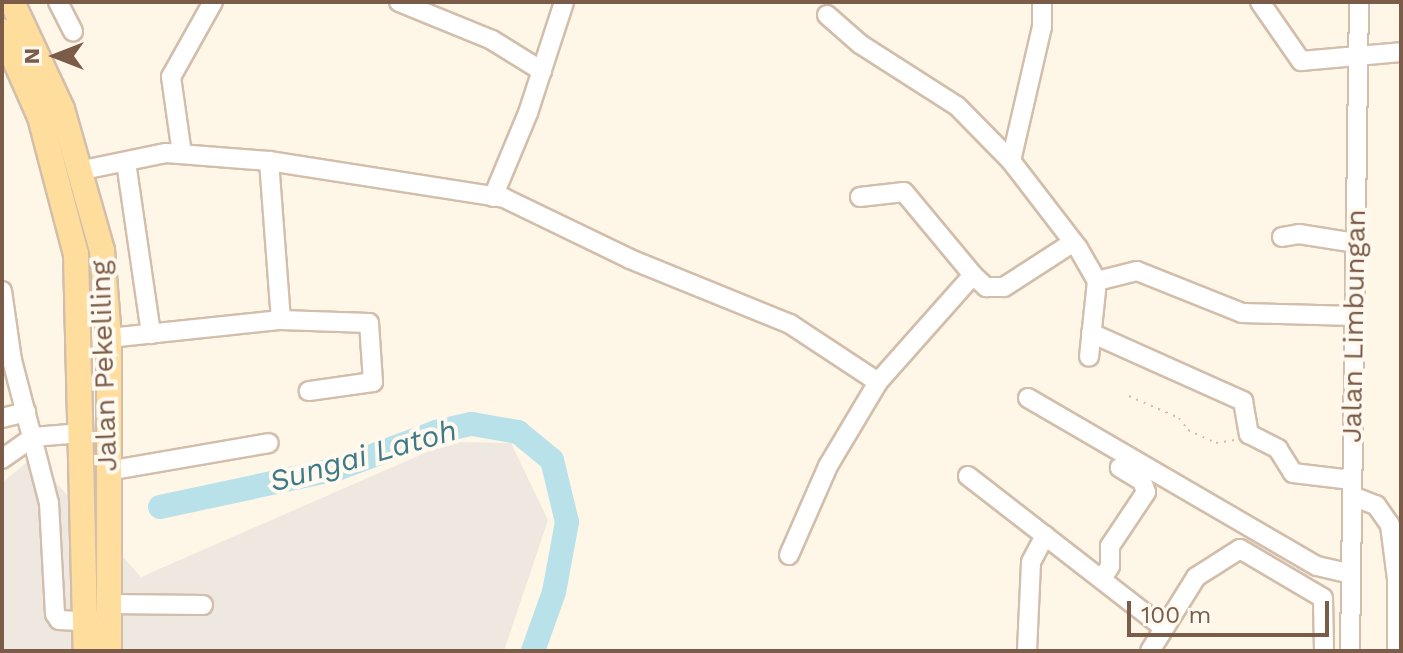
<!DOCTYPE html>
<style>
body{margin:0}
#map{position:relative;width:1403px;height:653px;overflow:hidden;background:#fef6e7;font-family:"Work Sans",sans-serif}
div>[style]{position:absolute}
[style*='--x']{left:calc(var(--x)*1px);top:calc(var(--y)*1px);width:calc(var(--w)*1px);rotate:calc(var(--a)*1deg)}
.industrial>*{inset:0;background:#eee8e1}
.river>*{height:24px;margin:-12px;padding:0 12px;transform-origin:12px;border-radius:12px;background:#b9e1ea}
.path>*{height:2px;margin-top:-1px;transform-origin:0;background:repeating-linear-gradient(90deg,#dcb89f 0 2px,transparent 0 8px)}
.roads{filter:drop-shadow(2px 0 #d2beab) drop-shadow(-2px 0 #d2beab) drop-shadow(0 2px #d2beab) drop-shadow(0 -2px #d2beab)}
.minor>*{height:18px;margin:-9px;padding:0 9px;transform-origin:9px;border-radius:9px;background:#fff}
.major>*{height:24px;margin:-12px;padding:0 12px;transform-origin:12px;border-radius:12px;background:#ffde9d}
span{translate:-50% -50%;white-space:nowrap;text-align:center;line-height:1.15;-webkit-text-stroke:8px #fff9ef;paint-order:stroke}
.street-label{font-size:28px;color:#7b5c49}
.water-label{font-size:30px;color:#3d7a88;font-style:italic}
.frame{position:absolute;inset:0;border:4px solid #7b5c49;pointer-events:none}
.north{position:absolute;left:16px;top:16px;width:80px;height:80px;-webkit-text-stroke:6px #fff9ef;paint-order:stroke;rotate:270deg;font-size:22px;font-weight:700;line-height:32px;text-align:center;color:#7b5c49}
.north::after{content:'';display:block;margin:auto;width:28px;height:36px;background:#7b5c49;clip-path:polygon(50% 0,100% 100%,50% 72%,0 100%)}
.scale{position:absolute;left:1127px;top:601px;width:202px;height:36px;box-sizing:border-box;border:4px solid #7b5c49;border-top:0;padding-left:10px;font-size:24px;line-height:28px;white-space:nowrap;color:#7b5c49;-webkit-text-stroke:6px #fff9ef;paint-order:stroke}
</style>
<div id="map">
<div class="industrial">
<div style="clip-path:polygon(450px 442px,511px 443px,548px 520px,504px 651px,2px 651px,2px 483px,33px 457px,141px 577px)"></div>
</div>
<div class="river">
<div style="--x:160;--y:507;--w:181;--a:-12.1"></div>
<div style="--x:337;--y:469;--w:106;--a:-20.5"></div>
<div style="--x:436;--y:432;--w:37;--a:-13"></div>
<div style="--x:472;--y:424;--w:47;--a:9.9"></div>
<div style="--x:518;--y:432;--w:44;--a:39.5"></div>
<div style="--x:552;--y:460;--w:64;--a:76.4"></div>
<div style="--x:567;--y:522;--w:71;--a:100.5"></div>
<div style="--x:554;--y:592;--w:63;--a:109.6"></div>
</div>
<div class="path">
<div style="--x:1129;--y:396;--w:55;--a:23.7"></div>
<div style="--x:1179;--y:418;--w:15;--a:53"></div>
<div style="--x:1188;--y:430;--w:31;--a:25"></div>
<div style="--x:1216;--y:443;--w:19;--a:-9"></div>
</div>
<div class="roads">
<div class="minor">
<div style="--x:58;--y:2;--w:33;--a:63"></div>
<div style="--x:399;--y:2;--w:100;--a:22.2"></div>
<div style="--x:492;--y:40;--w:59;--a:31.8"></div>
<div style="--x:1260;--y:2;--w:72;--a:55.2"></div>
<div style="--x:1301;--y:61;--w:100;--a:-5.1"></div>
<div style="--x:827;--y:15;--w:44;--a:41.3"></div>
<div style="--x:860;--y:44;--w:115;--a:32.6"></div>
<div style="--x:957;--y:106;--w:77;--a:45.5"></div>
<div style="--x:1011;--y:161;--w:110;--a:52.4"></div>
<div style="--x:1078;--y:248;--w:38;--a:60"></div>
<div style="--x:1097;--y:281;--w:76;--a:96"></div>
<div style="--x:182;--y:154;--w:78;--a:-98.1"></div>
<div style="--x:171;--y:77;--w:86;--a:-60.8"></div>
<div style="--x:269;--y:161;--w:159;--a:85.7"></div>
<div style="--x:1011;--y:161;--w:138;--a:-77"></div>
<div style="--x:1042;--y:27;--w:25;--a:-90"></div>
<div style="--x:126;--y:162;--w:174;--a:81.7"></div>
<div style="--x:83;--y:170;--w:85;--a:-11.6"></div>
<div style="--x:166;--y:153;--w:103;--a:4.4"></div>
<div style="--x:269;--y:161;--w:238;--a:8.9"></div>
<div style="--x:504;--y:198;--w:140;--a:25.8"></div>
<div style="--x:630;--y:259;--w:173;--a:22.1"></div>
<div style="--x:790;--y:324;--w:105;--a:33.4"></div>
<div style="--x:493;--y:197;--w:91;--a:-67.4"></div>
<div style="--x:528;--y:113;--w:117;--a:-72"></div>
<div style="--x:860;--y:197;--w:44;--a:-6.5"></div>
<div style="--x:904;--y:192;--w:108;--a:50.3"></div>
<div style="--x:1282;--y:237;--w:17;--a:-10"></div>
<div style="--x:1299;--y:234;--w:58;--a:9"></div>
<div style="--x:1097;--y:281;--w:41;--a:-14"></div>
<div style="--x:1137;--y:271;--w:113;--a:21.8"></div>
<div style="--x:1242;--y:313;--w:113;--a:1.5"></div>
<div style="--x:2;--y:291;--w:70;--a:81.8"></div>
<div style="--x:12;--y:360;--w:148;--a:75.5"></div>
<div style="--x:49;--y:503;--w:111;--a:86.9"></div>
<div style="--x:55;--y:614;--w:7;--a:56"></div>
<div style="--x:59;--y:620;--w:36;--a:3"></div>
<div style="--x:1091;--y:333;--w:167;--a:24.1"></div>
<div style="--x:1243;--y:401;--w:34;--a:80"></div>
<div style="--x:1249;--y:434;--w:33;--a:27"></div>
<div style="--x:1278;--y:449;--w:28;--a:58"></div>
<div style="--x:1293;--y:473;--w:59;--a:6.8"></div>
<div style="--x:109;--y:338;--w:173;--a:-6"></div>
<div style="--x:281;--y:320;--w:88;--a:2"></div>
<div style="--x:369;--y:323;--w:59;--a:86.1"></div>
<div style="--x:373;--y:382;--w:65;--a:172"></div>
<div style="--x:1028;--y:398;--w:334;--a:30.2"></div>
<div style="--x:1317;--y:566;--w:35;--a:13"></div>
<div style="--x:2;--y:418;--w:25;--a:-14"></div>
<div style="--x:2;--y:459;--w:38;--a:-35"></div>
<div style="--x:33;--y:437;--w:49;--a:-4.7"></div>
<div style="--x:107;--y:471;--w:164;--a:-9.8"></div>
<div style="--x:968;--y:476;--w:248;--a:37.8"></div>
<div style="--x:1352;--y:496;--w:26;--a:21"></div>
<div style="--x:1376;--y:505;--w:24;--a:55"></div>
<div style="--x:1390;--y:525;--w:54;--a:82.6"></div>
<div style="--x:1397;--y:579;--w:72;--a:90"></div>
<div style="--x:789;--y:555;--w:97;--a:-66.3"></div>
<div style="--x:828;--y:466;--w:98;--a:-59.2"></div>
<div style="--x:878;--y:382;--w:143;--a:-48.4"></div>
<div style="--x:973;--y:275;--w:18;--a:43"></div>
<div style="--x:986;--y:287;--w:18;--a:0"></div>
<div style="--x:1004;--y:287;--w:81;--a:-32.9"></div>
<div style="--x:1102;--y:579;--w:15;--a:-58"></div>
<div style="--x:1110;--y:566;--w:20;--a:-90"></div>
<div style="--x:1110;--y:546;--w:65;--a:-56.3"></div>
<div style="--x:1146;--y:492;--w:12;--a:-110"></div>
<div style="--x:1142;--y:481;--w:26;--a:-149"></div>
<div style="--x:109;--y:604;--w:94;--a:0.6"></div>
<div style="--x:1027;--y:651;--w:89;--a:-87.4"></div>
<div style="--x:1031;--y:562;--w:30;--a:-62"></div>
<div style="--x:1150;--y:651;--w:87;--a:-58.1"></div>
<div style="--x:1196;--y:577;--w:52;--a:-32.5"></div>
<div style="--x:1240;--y:549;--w:96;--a:30.6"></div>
<div style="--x:1323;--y:598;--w:53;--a:88.9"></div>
<div style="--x:1350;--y:651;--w:649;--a:-89.21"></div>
</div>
<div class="major">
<div style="--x:12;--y:2;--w:118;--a:65"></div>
<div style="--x:62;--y:109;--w:147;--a:74.2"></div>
<div style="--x:102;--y:250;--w:88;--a:85.5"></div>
<div style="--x:109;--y:338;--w:313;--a:90"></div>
<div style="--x:2;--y:31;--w:94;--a:66.2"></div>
<div style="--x:40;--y:117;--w:142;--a:75.3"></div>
<div style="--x:76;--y:254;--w:397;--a:88.6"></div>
</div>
</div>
<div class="street-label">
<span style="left:1354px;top:326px;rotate:-89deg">Jalan Limbungan</span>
<span style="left:104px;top:366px;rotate:-92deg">Jalan Pekeliling</span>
</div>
<div class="water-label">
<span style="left:363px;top:456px;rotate:-16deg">Sungai Latoh</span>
</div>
<div class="frame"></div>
<div class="north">N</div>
<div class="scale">100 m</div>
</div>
